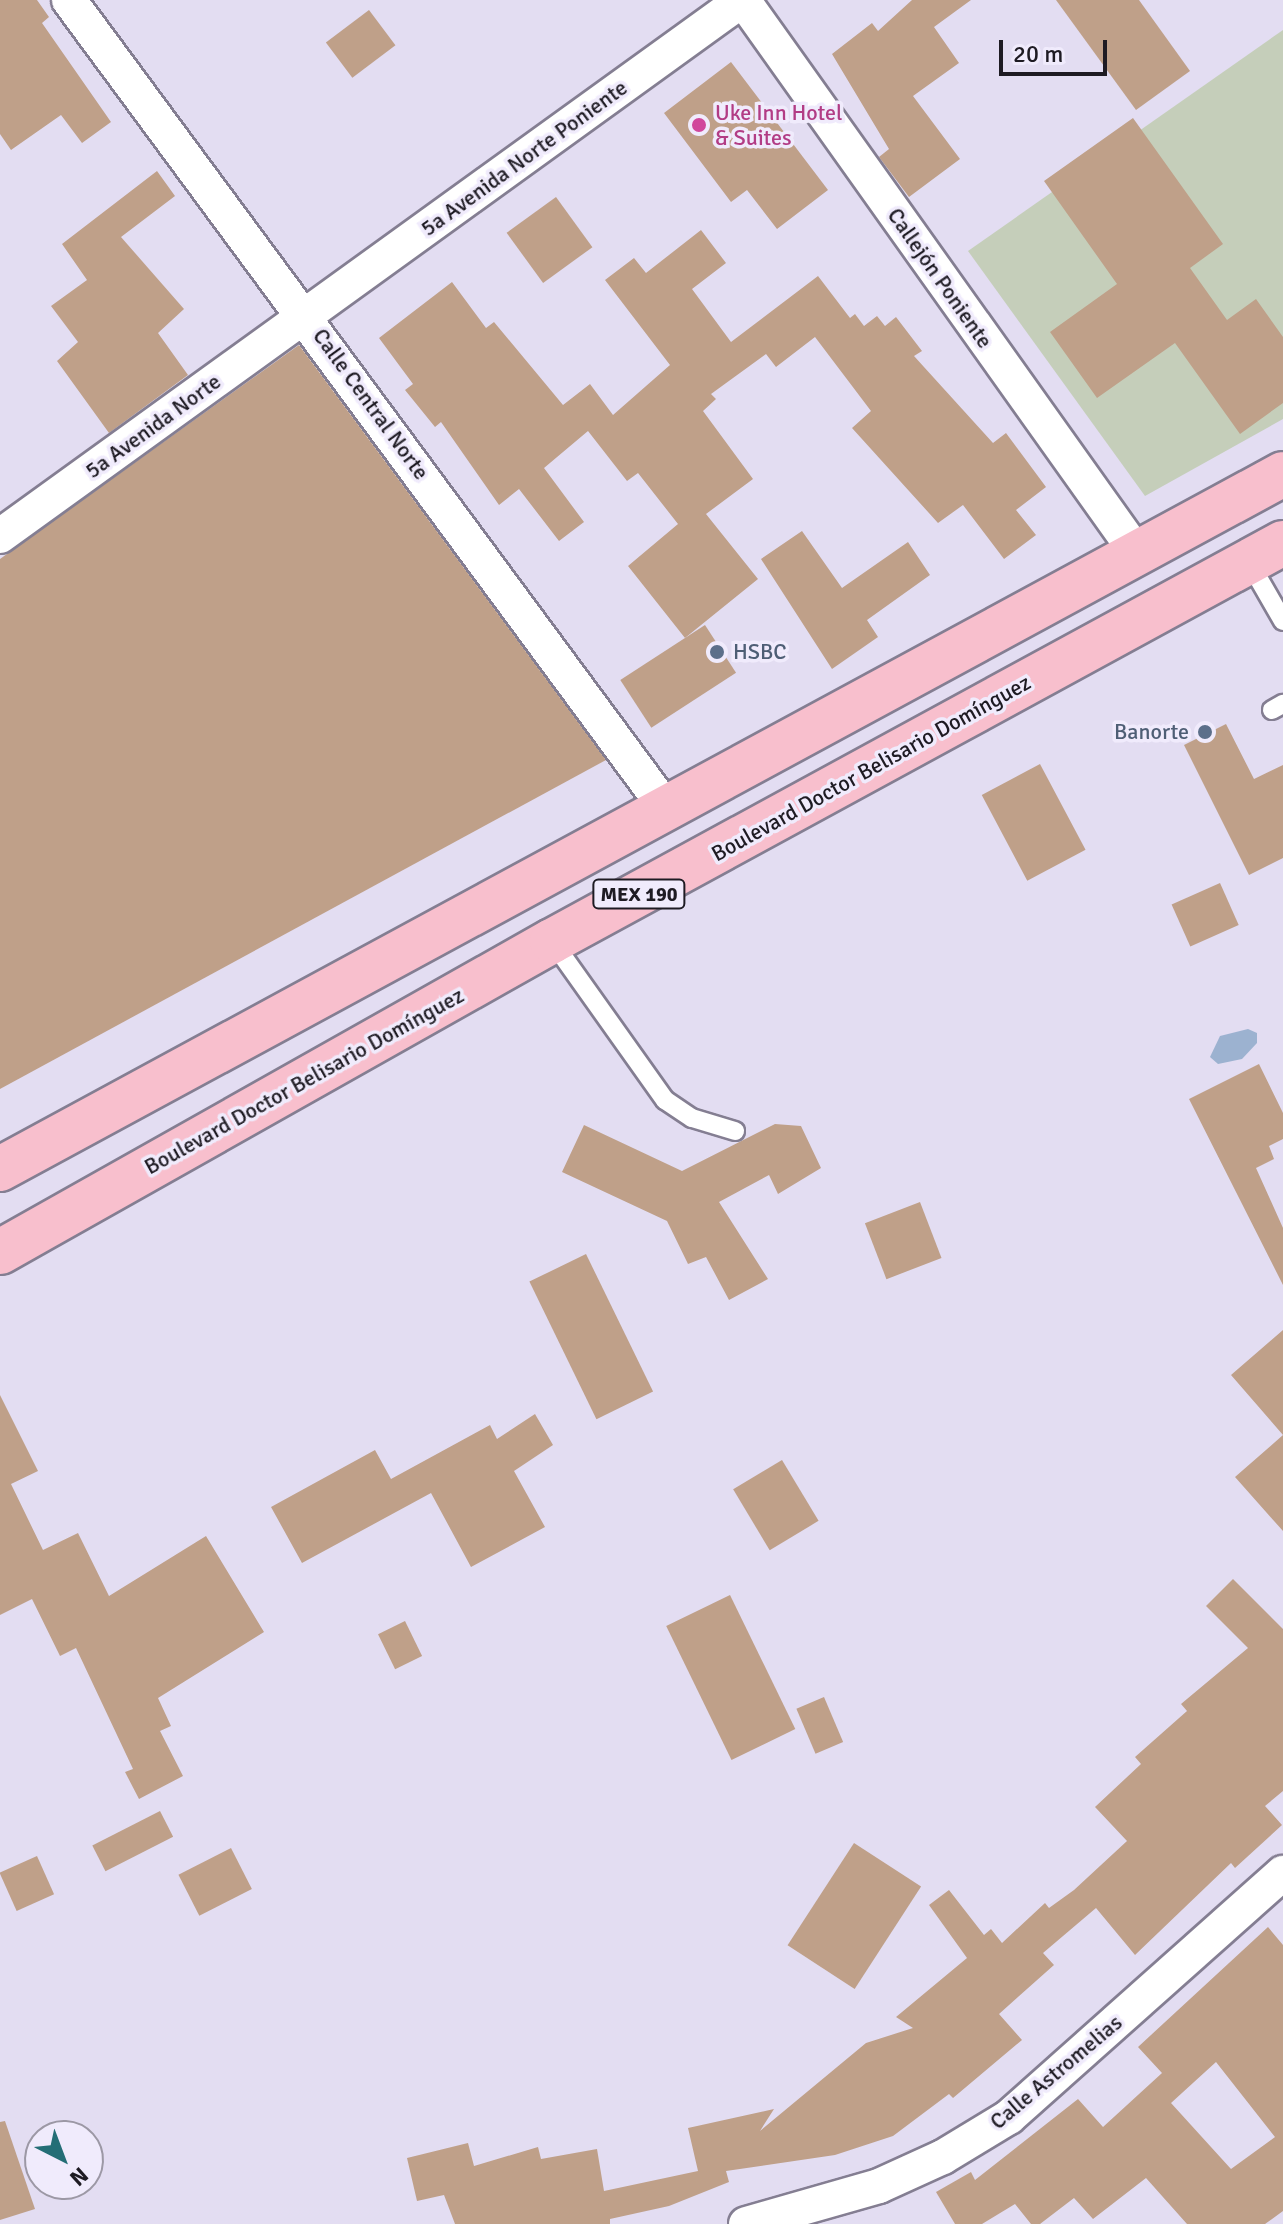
<!DOCTYPE html>
<meta charset="utf-8">
<style>
body{margin:0}
#map{position:relative;width:1283px;height:2224px;overflow:hidden;background:#e3ddf2;font-family:Signika,sans-serif}
div>[style]{position:absolute}
[style*='--x']{left:calc(var(--x)*1px);top:calc(var(--y)*1px);width:calc(var(--w)*1px);rotate:calc(var(--a)*1deg)}
.green>*{inset:0;background:#c5ceba}
.water>*{inset:0;background:#9cb2d0}
.building>*{inset:0;background:#bfa089;transform-origin:0 0}
.roads{filter:drop-shadow(2px 0 #847e92) drop-shadow(-2px 0 #847e92) drop-shadow(0 2px #847e92) drop-shadow(0 -2px #847e92)}
.service>*{height:18px;margin:-9px;padding:0 9px;transform-origin:9px;border-radius:9px;background:#fff}
.minor>*{height:34px;margin:-17px;padding:0 17px;transform-origin:17px;border-radius:17px;background:#fff}
.primary>*{height:44px;margin:-22px;padding:0 22px;transform-origin:22px;border-radius:22px;background:#f8bfcd}
.dots>*{width:22px;height:22px;translate:-50% -50%;box-sizing:border-box;border:4px solid #f0ebfc;border-radius:50%}
span{translate:-50% -50%;white-space:nowrap;text-align:center;line-height:1.15;-webkit-text-stroke:7px #f0ebfc;paint-order:stroke}
.shield-label span{padding:2px 6px;background:#f0ebfc;border:2px solid;border-radius:6px;-webkit-text-stroke-width:0}
.shield-label{font-size:20px;color:#1e1b23;font-weight:700}
.hotel-label{font-size:22px;color:#b23c85}
.left{translate:0 -50%;text-align:left}
.street-label{font-size:22px;color:#1e1b23}
.service-label{font-size:22px;color:#4e5e75}
.right{translate:-100% -50%;text-align:right}
.north{position:absolute;left:24px;top:2120px;width:80px;height:80px;box-sizing:border-box;background:#f0ebfc;border:2px solid #9c98a5;border-radius:50%;rotate:138deg;font-size:22px;font-weight:700;line-height:32px;text-align:center;color:#1e1b23}
.north::after{content:'';display:block;margin:auto;width:28px;height:36px;background:#246e76;clip-path:polygon(50% 0,100% 100%,50% 72%,0 100%)}
.scale{position:absolute;left:999px;top:40px;width:108px;height:36px;box-sizing:border-box;border:4px solid #1e1b23;border-top:0;padding-left:10px;font-size:24px;line-height:28px;white-space:nowrap;color:#1e1b23;-webkit-text-stroke:6px #f0ebfc;paint-order:stroke}
</style>
<div id="map">
<div class="green">
<div style="clip-path:polygon(1283px 30px,1283px 419px,1145px 496px,968px 251px)"></div>
</div>
<div class="water">
<div style="clip-path:polygon(1248px 1029px,1257px 1033px,1257px 1043px,1242px 1059px,1218px 1064px,1210px 1057px,1220px 1036px)"></div>
</div>
<div class="building">
<div style="clip-path:polygon(0 0,37px 0,49px 17px,42px 23px,111px 122px,82px 143px,61px 115px,11px 150px,0 134px)"></div>
<div style="clip-path:polygon(912px 0,971px 0,934px 27px,959px 63px,913px 96px,960px 159px,909px 197px,879px 157px,889px 149px,832px 54px,872px 23px,878px 31px)"></div>
<div style="clip-path:polygon(1056px 0,1139px 0,1190px 71px,1136px 110px)"></div>
<div style="left:369px;top:10px;width:44px;height:54px;rotate:53deg"></div>
<div style="clip-path:polygon(731px 62px,828px 190px,777px 229px,747px 190px,731px 202px,664px 113px)"></div>
<div style="clip-path:polygon(1133px 118px,1223px 244px,1190px 268px,1227px 320px,1256px 299px,1283px 337px,1283px 403px,1240px 434px,1175px 343px,1097px 398px,1050px 332px,1117px 284px,1044px 181px)"></div>
<div style="clip-path:polygon(157px 171px,175px 196px,121px 237px,184px 309px,158px 333px,188px 375px,109px 433px,57px 361px,78px 342px,51px 306px,87px 280px,62px 244px)"></div>
<div style="left:556px;top:197px;width:62px;height:61px;rotate:54deg"></div>
<div style="clip-path:polygon(701px 230px,726px 263px,692px 289px,731px 342px,818px 276px,850px 318px,855px 314px,864px 326px,877px 316px,885px 326px,896px 317px,922px 351px,914px 356px,993px 443px,1006px 433px,1046px 487px,1016px 510px,1036px 535px,1004px 559px,963px 505px,938px 523px,852px 428px,871px 411px,815px 337px,776px 367px,766px 354px,711px 394px,716px 399px,703px 411px,753px 479px,706px 514px,758px 579px,685px 638px,628px 566px,678px 524px,638px 473px,627px 481px,588px 431px,544px 468px,584px 522px,559px 541px,519px 489px,499px 505px,441px 422px,435px 427px,405px 390px,413px 384px,379px 338px,452px 282px,486px 328px,494px 322px,563px 405px,590px 384px,613px 415px,670px 365px,605px 280px,634px 258px,646px 273px)"></div>
<div style="clip-path:polygon(299px 345px,606px 760px,0 1089px,0 559px)"></div>
<div style="clip-path:polygon(802px 531px,842px 588px,908px 542px,930px 575px,867px 620px,878px 637px,832px 669px,761px 559px)"></div>
<div style="left:705px;top:625px;width:57px;height:101px;rotate:57deg"></div>
<div style="clip-path:polygon(1226px 724px,1254px 779px,1283px 765px,1283px 858px,1249px 875px,1184px 745px)"></div>
<div style="left:1040px;top:764px;width:97px;height:66px;rotate:62deg"></div>
<div style="left:1220px;top:883px;width:46px;height:53px;rotate:66deg"></div>
<div style="clip-path:polygon(1259px 1064px,1283px 1113px,1283px 1139px,1269px 1146px,1274px 1159px,1256px 1168px,1283px 1228px,1283px 1285px,1189px 1099px)"></div>
<div style="clip-path:polygon(775px 1124px,801px 1126px,821px 1168px,778px 1194px,769px 1175px,719px 1202px,768px 1279px,729px 1300px,706px 1257px,688px 1264px,667px 1221px,562px 1172px,584px 1125px,682px 1171px)"></div>
<div style="left:920px;top:1202px;width:60px;height:59px;rotate:69deg"></div>
<div style="left:586px;top:1254px;width:153px;height:63px;rotate:64deg"></div>
<div style="clip-path:polygon(1283px 1330px,1283px 1531px,1235px 1477px,1283px 1435px,1231px 1375px)"></div>
<div style="clip-path:polygon(0 1395px,38px 1471px,11px 1484px,43px 1550px,78px 1533px,109px 1596px,206px 1536px,264px 1632px,158px 1698px,171px 1726px,160px 1731px,183px 1776px,139px 1799px,125px 1772px,133px 1769px,76px 1648px,60px 1656px,32px 1599px,0 1615px)"></div>
<div style="clip-path:polygon(535px 1414px,553px 1445px,514px 1471px,545px 1527px,471px 1567px,431px 1493px,302px 1563px,271px 1507px,375px 1450px,391px 1479px,490px 1425px,497px 1439px)"></div>
<div style="left:782px;top:1460px;width:71px;height:57px;rotate:59deg"></div>
<div style="clip-path:polygon(1233px 1579px,1283px 1629px,1283px 1791px,1265px 1806px,1282px 1825px,1235px 1868px,1231px 1863px,1135px 1955px,1096px 1908px,1043px 1953px,1054px 1965px,999px 2014px,1022px 2040px,953px 2098px,949px 2094px,893px 2136px,835px 2155px,726px 2171px,729px 2182px,669px 2206px,610px 2219px,610px 2224px,455px 2224px,444px 2195px,417px 2201px,407px 2158px,468px 2143px,474px 2166px,538px 2147px,541px 2159px,597px 2149px,604px 2191px,698px 2171px,688px 2128px,774px 2109px,760px 2131px,866px 2043px,913px 2028px,896px 2017px,967px 1958px,929px 1905px,949px 1890px,984px 1935px,991px 1929px,1002px 1943px,1045px 1903px,1049px 1908px,1074px 1890px,1127px 1841px,1095px 1807px,1141px 1764px,1135px 1757px,1187px 1711px,1181px 1704px,1248px 1648px,1206px 1606px)"></div>
<div style="left:730px;top:1595px;width:149px;height:71px;rotate:64deg"></div>
<div style="left:405px;top:1621px;width:39px;height:30px;rotate:64deg"></div>
<div style="left:824px;top:1697px;width:49px;height:30px;rotate:67deg"></div>
<div style="left:160px;top:1811px;width:29px;height:76px;rotate:63deg"></div>
<div style="left:854px;top:1843px;width:80px;height:122px;rotate:33deg"></div>
<div style="left:231px;top:1848px;width:46px;height:59px;rotate:63deg"></div>
<div style="left:37px;top:1856px;width:42px;height:41px;rotate:66deg"></div>
<div style="clip-path:polygon(evenodd,1268px 1927px,1283px 1945px,1283px 2211px,1265px 2224px,1187px 2224px,1146px 2178px,1093px 2219px,1074px 2198px,1040px 2224px,1031px 2224px,1015px 2204px,982px 2224px,955px 2224px,936px 2192px,971px 2172px,975px 2180px,1078px 2099px,1103px 2127px,1162px 2073px,1138px 2047px,1268px 1927px,1216px 2062px,1275px 2137px,1231px 2169px,1171px 2103px,1216px 2062px)"></div>
<div style="clip-path:polygon(5px 2121px,35px 2209px,0 2220px,0 2122px)"></div>
</div>
<div class="roads">
<div class="service">
<div style="--x:1249;--y:562;--w:68;--a:60"></div>
<div style="--x:1272;--y:710;--w:13;--a:-29"></div>
<div style="--x:552;--y:941;--w:195;--a:54.6"></div>
<div style="--x:665;--y:1100;--w:32;--a:34"></div>
<div style="--x:692;--y:1118;--w:45;--a:16.8"></div>
</div>
<div class="minor">
<div style="--x:69;--y:0;--w:1008;--a:53.55"></div>
<div style="--x:743;--y:0;--w:683;--a:54.54"></div>
<div style="--x:0;--y:536;--w:915;--a:-35.84"></div>
<div style="--x:746;--y:2224;--w:138;--a:-15.9"></div>
<div style="--x:879;--y:2186;--w:70;--a:-24.4"></div>
<div style="--x:943;--y:2157;--w:77;--a:-31.2"></div>
<div style="--x:1009;--y:2117;--w:367;--a:-41.7"></div>
</div>
<div class="primary">
<div style="--x:0;--y:1169;--w:1459;--a:-28.44"></div>
<div style="--x:0;--y:1252;--w:634;--a:-29.4"></div>
<div style="--x:552;--y:941;--w:832;--a:-28.57"></div>
</div>
</div>
<div class="dots">
<div style="left:699px;top:125px;background:#d1479c"></div>
<div style="left:717px;top:652px;background:#5c6f8a"></div>
<div style="left:1205px;top:732px;background:#5c6f8a"></div>
</div>
<div class="shield-label">
<span style="left:639px;top:894px">MEX 190</span>
</div>
<div class="hotel-label">
<span class="left" style="left:715px;top:125px">Uke Inn Hotel<br>&amp; Suites</span>
</div>
<div class="street-label">
<span style="left:524px;top:158px;rotate:-36deg">5a Avenida Norte Poniente</span>
<span style="left:940px;top:278px;rotate:55deg">Callejón Poniente</span>
<span style="left:371px;top:404px;rotate:54deg">Calle Central Norte</span>
<span style="left:153px;top:426px;rotate:-36deg">5a Avenida Norte</span>
<span style="left:871px;top:768px;rotate:-29deg">Boulevard Doctor Belisario Domínguez</span>
<span style="left:304px;top:1081px;rotate:-29deg">Boulevard Doctor Belisario Domínguez</span>
<span style="left:1056px;top:2072px;rotate:-40deg">Calle Astromelias</span>
</div>
<div class="service-label">
<span class="left" style="left:733px;top:652px">HSBC</span>
<span class="right" style="left:1189px;top:732px">Banorte</span>
</div>
<div class="north">N</div>
<div class="scale">20 m</div>
</div>
